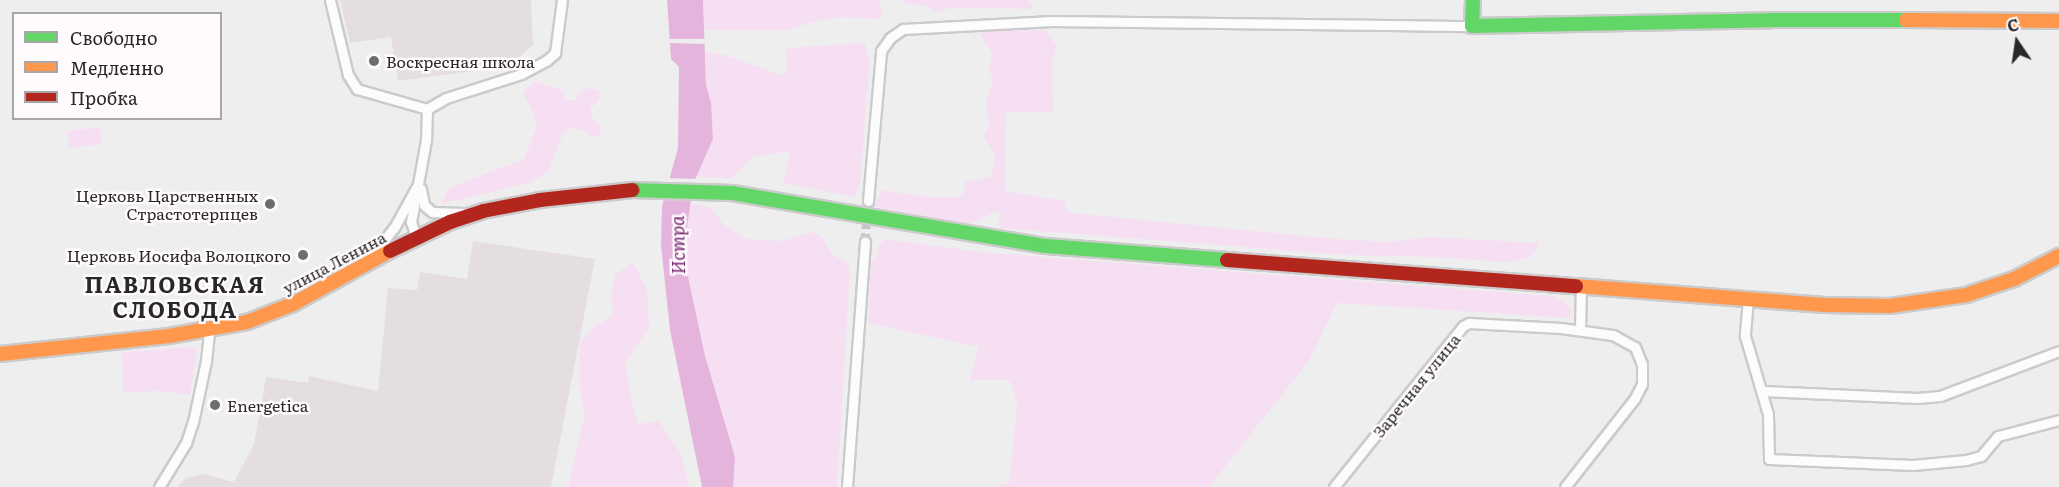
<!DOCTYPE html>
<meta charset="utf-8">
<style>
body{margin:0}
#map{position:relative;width:2059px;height:487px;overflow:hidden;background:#efeeef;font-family:Literata,serif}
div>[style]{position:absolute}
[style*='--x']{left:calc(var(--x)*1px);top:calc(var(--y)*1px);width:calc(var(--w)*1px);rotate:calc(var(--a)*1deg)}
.built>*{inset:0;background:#e4dee3}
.green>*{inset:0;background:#f6dff2;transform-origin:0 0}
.water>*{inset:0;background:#e5b4dd}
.pier>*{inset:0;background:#efeeef}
.street-tunnel>*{height:9px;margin-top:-4.5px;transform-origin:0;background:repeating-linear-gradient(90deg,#c7c6c7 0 9px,transparent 0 13.5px)}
.roads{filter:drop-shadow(2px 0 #cccbcc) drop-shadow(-2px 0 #cccbcc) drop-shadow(0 2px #cccbcc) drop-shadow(0 -2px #cccbcc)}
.street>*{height:9px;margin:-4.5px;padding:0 4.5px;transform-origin:4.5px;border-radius:4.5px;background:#fdfcfd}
.fast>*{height:14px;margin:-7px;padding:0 7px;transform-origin:7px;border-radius:7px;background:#63d668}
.slow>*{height:14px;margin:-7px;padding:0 7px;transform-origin:7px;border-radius:7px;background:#ff974d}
.jam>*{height:14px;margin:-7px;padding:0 7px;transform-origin:7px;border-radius:7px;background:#b3261e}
.dots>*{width:16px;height:16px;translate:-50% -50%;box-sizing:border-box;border:3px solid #fefafd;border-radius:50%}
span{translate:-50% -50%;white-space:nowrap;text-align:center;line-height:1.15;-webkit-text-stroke:5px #fefafd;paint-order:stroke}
.poi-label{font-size:16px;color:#292829}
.left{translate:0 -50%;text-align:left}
.right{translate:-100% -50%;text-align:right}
.street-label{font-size:16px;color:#292829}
.water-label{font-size:18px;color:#77276e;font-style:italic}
.district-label{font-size:22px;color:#292829;font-weight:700;letter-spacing:1.5px}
.legend{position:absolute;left:12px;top:12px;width:210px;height:108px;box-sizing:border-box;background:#fefafd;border:2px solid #a9a6a8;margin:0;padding:8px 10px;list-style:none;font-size:18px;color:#292829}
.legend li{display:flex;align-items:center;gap:12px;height:30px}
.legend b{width:30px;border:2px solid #a9a6a8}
.north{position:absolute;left:1987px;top:12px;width:60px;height:60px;-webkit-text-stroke:4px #fefafd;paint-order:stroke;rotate:347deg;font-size:16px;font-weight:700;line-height:24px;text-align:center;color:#292829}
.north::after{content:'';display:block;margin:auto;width:21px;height:27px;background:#292829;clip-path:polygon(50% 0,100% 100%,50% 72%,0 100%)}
</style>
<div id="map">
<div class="built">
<div style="clip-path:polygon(340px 0,531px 0,533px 45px,510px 66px,398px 81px,391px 37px,350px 43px)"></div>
<div style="clip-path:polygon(473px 241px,595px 259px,551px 487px,178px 487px,186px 478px,204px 474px,234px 482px,254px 444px,266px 377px,308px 383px,309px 376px,378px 391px,388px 288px,417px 290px,420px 272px,467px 279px)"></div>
</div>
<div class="green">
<div style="clip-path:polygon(703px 0,880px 0,882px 12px,880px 19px,844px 17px,817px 21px,787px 30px,705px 30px)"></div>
<div style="clip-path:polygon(900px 0,1027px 0,1032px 4px,1032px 9px,952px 8px,937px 12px,923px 5px,909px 4px)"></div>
<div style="clip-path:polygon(1045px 30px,1057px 46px,1052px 60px,1053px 112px,1006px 112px,1005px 191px,1065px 201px,1066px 209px,1073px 213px,1336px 239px,1389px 242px,1430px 237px,1540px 243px,1534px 253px,1527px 258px,1508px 262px,1430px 257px,1345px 255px,1000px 228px,998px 223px,1002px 214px,997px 211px,969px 224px,873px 206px,882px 190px,929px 197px,960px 197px,964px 192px,965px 182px,990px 177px,996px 158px,984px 136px,989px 127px,986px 102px,993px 82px,989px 68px,992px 53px,981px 36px,982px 31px)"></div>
<div style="clip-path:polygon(866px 43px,866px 53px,870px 56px,860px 185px,855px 197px,783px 183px,790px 154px,785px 152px,753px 157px,730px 179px,696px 176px,713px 139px,711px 103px,706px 85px,705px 52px,725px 55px,784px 76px,787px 70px,786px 48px)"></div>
<div style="clip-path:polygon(535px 81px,563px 91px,566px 100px,576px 100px,581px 90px,592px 88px,602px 92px,598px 102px,590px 109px,593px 119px,600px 126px,601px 136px,590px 137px,583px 130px,573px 128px,564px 131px,549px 170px,541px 176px,531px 182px,441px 204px,449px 188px,524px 159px,536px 129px,535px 116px,523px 93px)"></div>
<div style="left:100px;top:127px;width:17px;height:33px;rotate:83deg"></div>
<div style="clip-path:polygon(689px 204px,711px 207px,723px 224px,747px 239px,781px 241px,813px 232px,822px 237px,833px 255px,847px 262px,850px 271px,837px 487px,733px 487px,735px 457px,705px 356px,686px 267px)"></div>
<div style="clip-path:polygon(885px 239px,980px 252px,1553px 296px,1567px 304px,1571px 310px,1570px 318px,1337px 303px,1309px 361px,1209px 487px,999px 487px,999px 484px,1009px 484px,1016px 415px,1017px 401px,1009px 380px,969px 380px,979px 347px,868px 323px,871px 264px,877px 257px,879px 245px)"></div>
<div style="clip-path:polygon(633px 263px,647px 289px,649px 329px,625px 362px,632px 403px,638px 424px,659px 421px,681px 454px,689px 487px,568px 487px,585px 413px,580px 391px,579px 344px,592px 328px,613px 316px,611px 297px,615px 275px)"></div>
<div style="clip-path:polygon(193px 347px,197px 350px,190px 395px,161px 391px,123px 392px,122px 352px)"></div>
</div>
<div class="water">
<div style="clip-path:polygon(667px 0,703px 0,706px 85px,711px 103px,713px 139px,693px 184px,686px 236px,686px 267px,705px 356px,735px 457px,733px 487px,702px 487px,670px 330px,661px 245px,662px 206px,678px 148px,679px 67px,671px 59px)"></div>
</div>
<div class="pier">
<div style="clip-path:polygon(667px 39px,708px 39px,708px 44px,667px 43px)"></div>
<div style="clip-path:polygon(666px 178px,698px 179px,693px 201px,660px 200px)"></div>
</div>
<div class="street-tunnel">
<div style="--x:865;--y:242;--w:41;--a:-85.8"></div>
</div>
<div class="roads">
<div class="street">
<div style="--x:330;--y:0;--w:77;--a:76.5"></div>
<div style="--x:348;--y:75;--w:17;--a:57"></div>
<div style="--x:357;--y:89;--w:73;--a:15.9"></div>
<div style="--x:427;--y:109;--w:22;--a:-30"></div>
<div style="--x:446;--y:98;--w:79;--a:-17.7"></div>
<div style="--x:521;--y:74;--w:30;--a:-28"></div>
<div style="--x:547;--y:60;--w:11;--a:-41"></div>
<div style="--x:555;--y:53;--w:53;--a:-82.5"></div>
<div style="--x:421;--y:189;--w:16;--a:79"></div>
<div style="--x:424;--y:205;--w:11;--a:41"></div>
<div style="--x:432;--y:212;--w:31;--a:2"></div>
<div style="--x:868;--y:201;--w:151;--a:-85"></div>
<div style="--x:881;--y:51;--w:16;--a:-55"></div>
<div style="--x:890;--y:38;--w:16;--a:-35"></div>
<div style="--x:903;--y:29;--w:149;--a:-3.1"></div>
<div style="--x:1052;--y:21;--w:420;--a:0.7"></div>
<div style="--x:416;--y:237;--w:16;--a:-108"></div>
<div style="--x:411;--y:222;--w:83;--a:-79.6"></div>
<div style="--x:426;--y:140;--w:31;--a:-88"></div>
<div style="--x:371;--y:257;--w:37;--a:-52"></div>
<div style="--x:394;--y:228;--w:46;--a:-61.2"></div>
<div style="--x:1748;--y:299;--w:37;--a:95"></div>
<div style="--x:1745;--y:336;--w:81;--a:73.6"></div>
<div style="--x:1768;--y:414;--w:45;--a:88.7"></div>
<div style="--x:1769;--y:459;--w:144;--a:2.4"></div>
<div style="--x:1913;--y:465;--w:53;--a:-5.4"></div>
<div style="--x:1966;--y:460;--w:16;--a:-15"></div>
<div style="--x:1981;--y:456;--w:26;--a:-50"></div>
<div style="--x:1998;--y:436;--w:63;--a:-14.7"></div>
<div style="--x:1580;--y:330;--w:44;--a:-88.7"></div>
<div style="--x:1763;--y:391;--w:155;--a:2.6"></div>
<div style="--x:1918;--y:398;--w:22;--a:-5"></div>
<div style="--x:1940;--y:396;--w:127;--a:-20.7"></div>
<div style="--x:159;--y:487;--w:52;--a:-58.5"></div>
<div style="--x:186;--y:443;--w:22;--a:-72"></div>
<div style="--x:193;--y:422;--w:62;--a:-78"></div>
<div style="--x:206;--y:361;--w:31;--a:-84"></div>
<div style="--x:847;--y:487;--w:246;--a:-85.8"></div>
<div style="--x:1334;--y:487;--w:206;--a:-51.3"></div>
<div style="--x:1463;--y:326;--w:7;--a:-27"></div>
<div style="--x:1469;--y:323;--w:92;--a:3.1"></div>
<div style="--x:1561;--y:328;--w:52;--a:7.7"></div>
<div style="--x:1613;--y:335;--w:25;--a:29"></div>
<div style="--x:1635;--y:347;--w:18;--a:68"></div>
<div style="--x:1642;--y:364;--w:20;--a:90"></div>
<div style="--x:1642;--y:384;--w:16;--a:117"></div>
<div style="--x:1635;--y:398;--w:113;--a:128.2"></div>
</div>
<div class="fast">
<div style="--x:1473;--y:0;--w:26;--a:92"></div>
<div style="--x:1472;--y:26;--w:299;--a:-1.1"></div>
<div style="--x:1771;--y:20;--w:135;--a:0"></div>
<div style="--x:632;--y:190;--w:100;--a:1.7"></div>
<div style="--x:732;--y:193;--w:318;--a:9.6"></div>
<div style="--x:1046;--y:246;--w:182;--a:4.4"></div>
</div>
<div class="slow">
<div style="--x:1906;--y:20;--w:153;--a:0.4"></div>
<div style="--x:1576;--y:286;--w:249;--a:4.4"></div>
<div style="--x:1824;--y:305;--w:66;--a:0.9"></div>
<div style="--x:1890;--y:306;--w:77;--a:-8.2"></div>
<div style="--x:1966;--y:295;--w:51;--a:-18.4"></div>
<div style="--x:2014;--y:279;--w:51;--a:-27.1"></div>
<div style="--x:0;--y:354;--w:170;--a:-6.1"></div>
<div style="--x:169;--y:336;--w:79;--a:-10.2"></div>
<div style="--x:247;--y:322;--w:49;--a:-21.4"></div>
<div style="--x:293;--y:304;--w:111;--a:-28.7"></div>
</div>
<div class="jam">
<div style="--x:390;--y:251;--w:67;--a:-25.8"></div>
<div style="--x:450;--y:222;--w:35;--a:-18"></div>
<div style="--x:483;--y:211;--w:58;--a:-10.9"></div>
<div style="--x:540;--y:200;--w:93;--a:-6.2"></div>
<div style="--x:1227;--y:260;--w:350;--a:4.3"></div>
</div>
</div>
<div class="dots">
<div style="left:374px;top:61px;background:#6e6d6e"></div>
<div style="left:270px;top:204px;background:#6e6d6e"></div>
<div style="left:303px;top:255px;background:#6e6d6e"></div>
<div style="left:215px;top:405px;background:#6e6d6e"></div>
</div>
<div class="poi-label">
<span class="left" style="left:386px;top:61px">Воскресная школа</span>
<span class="right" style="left:258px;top:204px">Церковь Царственных<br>Страстотерпцев</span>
<span class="right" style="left:291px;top:255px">Церковь Иосифа Волоцкого</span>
<span class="left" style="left:227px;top:405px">Energetica</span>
</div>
<div class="street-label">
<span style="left:334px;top:262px;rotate:-28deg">улица Ленина</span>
<span style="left:1416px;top:385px;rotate:-51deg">Заречная улица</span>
</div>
<div class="water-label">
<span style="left:678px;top:245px;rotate:-91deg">Истра</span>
</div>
<div class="district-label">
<span style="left:175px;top:296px">ПАВЛОВСКАЯ<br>СЛОБОДА</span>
</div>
<ul class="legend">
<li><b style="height:8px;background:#63d668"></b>Свободно</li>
<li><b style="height:8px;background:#ff974d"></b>Медленно</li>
<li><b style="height:8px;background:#b3261e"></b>Пробка</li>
</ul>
<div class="north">С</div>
</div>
